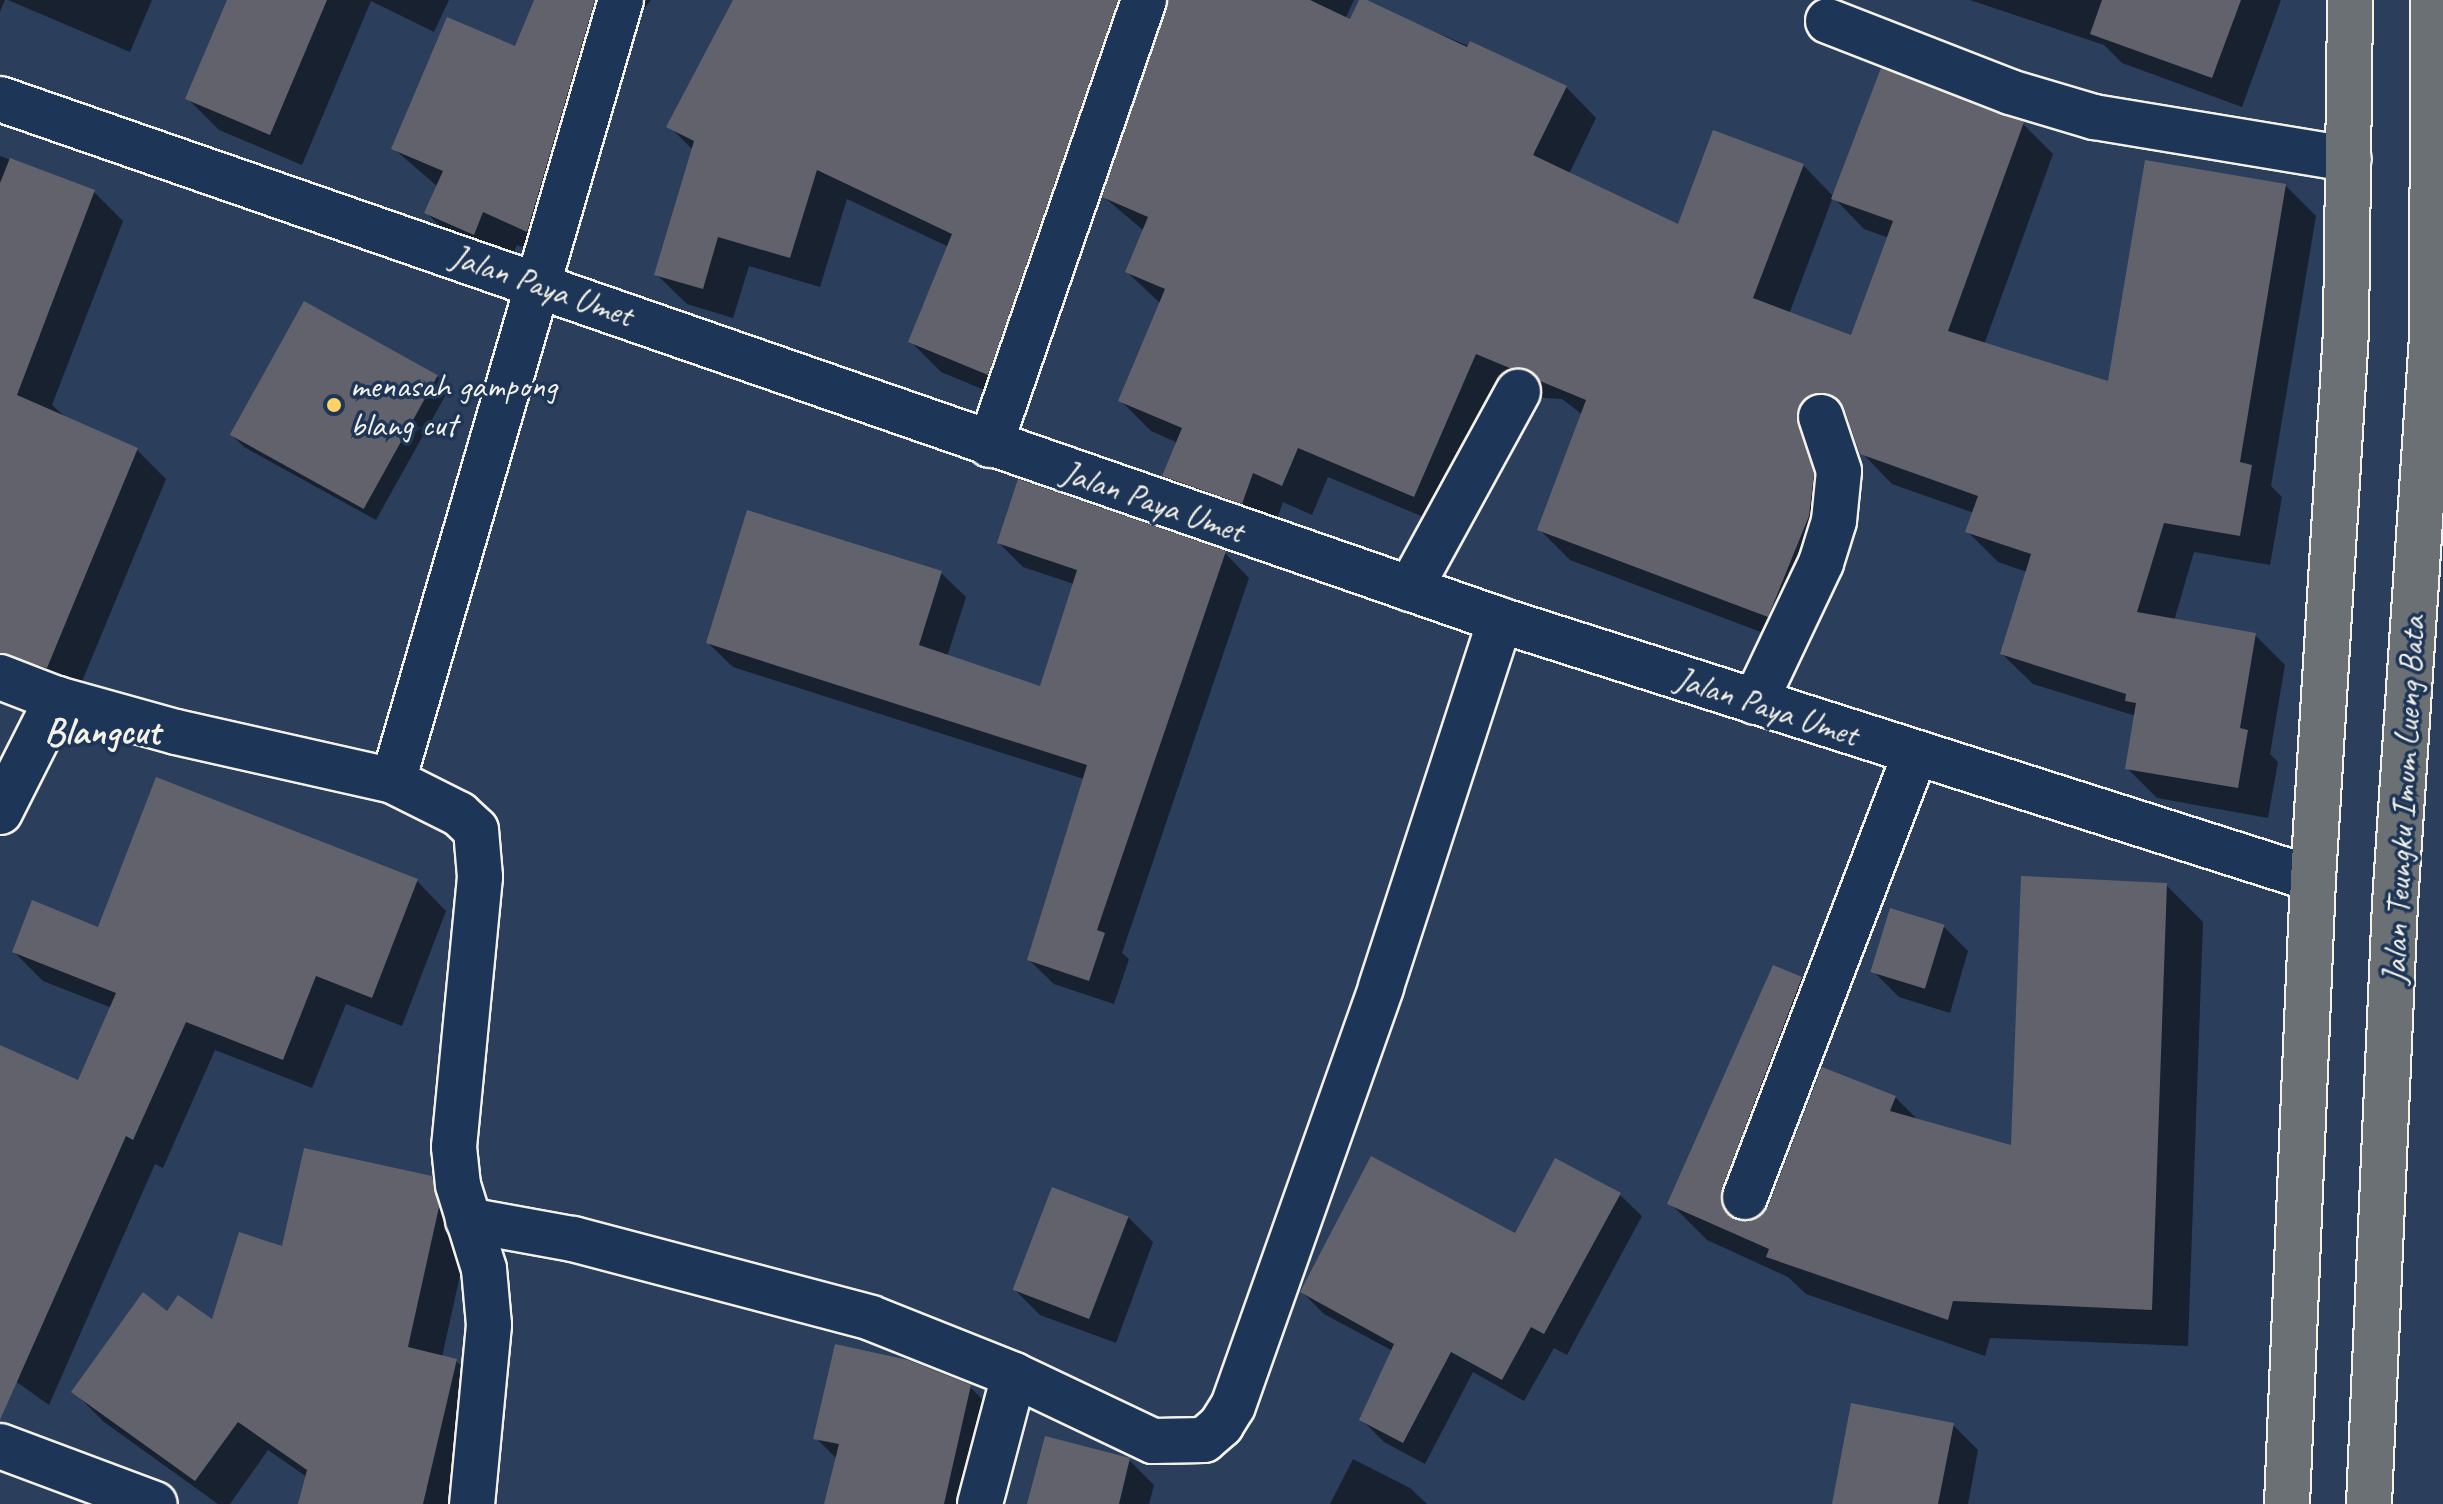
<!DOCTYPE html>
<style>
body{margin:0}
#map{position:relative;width:2443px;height:1504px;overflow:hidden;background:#2b3e5b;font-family:Caveat,sans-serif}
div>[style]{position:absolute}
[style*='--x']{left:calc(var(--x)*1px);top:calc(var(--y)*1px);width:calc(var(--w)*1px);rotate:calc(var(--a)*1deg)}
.shadow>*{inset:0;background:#0007}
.building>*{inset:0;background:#62626c;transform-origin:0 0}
.roads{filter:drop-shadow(2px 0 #f4f1e8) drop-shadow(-2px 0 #f4f1e8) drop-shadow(0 2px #f4f1e8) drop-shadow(0 -2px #f4f1e8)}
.street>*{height:44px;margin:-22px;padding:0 22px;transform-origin:22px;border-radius:22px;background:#1d3557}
.highway>*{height:44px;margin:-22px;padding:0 22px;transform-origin:22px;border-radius:22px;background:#6a7074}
.dots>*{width:22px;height:22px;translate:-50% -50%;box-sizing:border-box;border:4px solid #1d3557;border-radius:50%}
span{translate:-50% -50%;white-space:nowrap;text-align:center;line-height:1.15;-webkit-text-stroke:7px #1d3557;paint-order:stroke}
.street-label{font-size:34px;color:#f4f1e8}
.poi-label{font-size:34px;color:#f4f1e8}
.left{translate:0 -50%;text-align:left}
.quarter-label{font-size:38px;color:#f4f1e8;font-weight:700}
</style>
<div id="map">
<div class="shadow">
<div style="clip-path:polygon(0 0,5px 0,0 12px)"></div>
<div style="clip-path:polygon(8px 0,152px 0,130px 52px)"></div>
<div style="clip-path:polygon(229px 0,449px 0,434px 32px,371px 1px,302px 165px,219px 130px,187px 98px)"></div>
<div style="clip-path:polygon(536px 0,651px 0,630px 27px,561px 264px,517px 245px,508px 267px,460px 247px,427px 213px,438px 187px,393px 148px,516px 48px)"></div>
<div style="clip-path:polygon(evenodd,735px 0,1354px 0,1278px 163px,1390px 13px,1566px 87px,1596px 118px,1569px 174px,1679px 227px,1803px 165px,1834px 197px,2023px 124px,2053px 154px,1984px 345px,2110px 384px,2286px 186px,2316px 216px,2271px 486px,2282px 497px,2270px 565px,2194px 552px,2174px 621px,2255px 635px,2285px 665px,2270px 754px,2278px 762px,2268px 818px,2157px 798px,2127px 768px,2136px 716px,2033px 684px,2002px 654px,2027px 572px,1998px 562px,1967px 531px,1974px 513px,1892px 484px,1862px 453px,1851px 423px,1843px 423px,1798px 646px,1570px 560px,1540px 530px,1583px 415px,1562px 399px,1544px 398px,1507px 383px,1445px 526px,1328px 477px,1312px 515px,1283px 502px,1272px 533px,1195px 506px,1164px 476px,1178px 443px,1151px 431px,1121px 401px,1161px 304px,1127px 272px,1144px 231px,1104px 197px,1171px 4px,1150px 22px,1018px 404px,941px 372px,910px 341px,949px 247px,847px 199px,820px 287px,749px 266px,733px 318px,687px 304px,656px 274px,694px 151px,669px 126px,735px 0,1833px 197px,1864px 229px,1889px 238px,1852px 338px,1789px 314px,1833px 197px)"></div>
<div style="clip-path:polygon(1970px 0,2281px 0,2242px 107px,2122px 63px,2104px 45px)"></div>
<div style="clip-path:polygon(0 156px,94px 192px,123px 221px,52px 405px,66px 418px,137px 450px,166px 479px,76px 696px,0 682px)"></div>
<div style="clip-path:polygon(437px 376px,449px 389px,376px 520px,244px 447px,232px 435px)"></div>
<div style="clip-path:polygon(999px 543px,1225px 553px,1249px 578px,1122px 953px,1129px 959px,1114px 1004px,1054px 984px,1029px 960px,1084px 779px,733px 667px,708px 643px,941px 573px,966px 597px,947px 657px,1042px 689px,1074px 584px,1023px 567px)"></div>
<div style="clip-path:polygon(417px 881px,446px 911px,402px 1026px,346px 1004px,312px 1088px,215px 1050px,163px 1168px,155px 1164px,49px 1405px,0 1370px,0 1047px,79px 1083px,112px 1008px,43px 981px,14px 952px,100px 929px)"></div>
<div style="clip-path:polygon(2166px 885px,2203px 922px,2188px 1346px,1990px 1338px,1985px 1356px,1806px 1294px,1788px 1277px,1707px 1240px,1670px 1203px,1801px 979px,1839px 1016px,1763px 1212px,1895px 1097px,1919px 1121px,2013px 1148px)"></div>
<div style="clip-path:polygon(1943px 926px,1968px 951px,1950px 1013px,1899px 997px,1874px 972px)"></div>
<div style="clip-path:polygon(431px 1178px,461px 1208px,468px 1239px,442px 1357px,456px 1361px,486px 1391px,479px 1504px,301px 1504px,307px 1477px,268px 1450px,230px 1504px,218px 1504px,104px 1422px,74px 1392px,168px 1314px,213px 1323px,284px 1248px)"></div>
<div style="clip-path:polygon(1620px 1195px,1642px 1216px,1567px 1355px,1554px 1348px,1524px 1401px,1473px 1372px,1425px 1464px,1384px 1442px,1362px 1420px,1393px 1351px,1324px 1314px,1302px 1292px,1516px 1235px)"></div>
<div style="clip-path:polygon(1128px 1217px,1153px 1242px,1116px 1343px,1040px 1315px,1015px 1290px)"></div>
<div style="clip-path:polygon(970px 1387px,995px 1412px,975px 1504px,826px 1504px,837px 1459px,816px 1438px)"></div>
<div style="clip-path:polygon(1953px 1425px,1978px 1450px,1968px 1504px,1834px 1504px)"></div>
<div style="clip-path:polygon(1353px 1459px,1410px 1488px,1427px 1504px,1330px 1504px)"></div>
<div style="clip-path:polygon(1129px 1460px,1154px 1485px,1149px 1504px,1046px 1504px)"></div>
</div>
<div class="building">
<div style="clip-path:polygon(227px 0,327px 0,270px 135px,185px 99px)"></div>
<div style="clip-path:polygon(534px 0,595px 0,527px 232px,483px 212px,474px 235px,424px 213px,443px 171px,391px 149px,447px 17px,515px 46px)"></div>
<div style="clip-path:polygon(733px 0,1118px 0,988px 375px,908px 342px,952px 234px,817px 170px,790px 258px,718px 237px,703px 289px,654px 275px,694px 141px,666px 127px)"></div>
<div style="clip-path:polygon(1168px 0,1310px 0,1350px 19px,1359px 0,1367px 0,1467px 47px,1470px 41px,1567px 86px,1533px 155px,1678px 224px,1713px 130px,1804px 164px,1753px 298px,1851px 335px,1893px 221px,1831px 199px,1881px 68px,2024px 122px,1948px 331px,2108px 381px,2145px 160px,2286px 184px,2240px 462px,2252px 465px,2240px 536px,2164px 523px,2137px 612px,2256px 633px,2240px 728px,2248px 730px,2238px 788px,2125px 769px,2136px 703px,2125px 701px,2126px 694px,2000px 654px,2031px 554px,1965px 532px,1978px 496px,1860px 454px,1844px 408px,1827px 393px,1812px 394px,1797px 411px,1814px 474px,1809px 516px,1768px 617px,1537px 530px,1586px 400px,1540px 381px,1529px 370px,1512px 369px,1476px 354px,1414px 497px,1298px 448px,1282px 486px,1253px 473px,1242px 504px,1162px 476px,1182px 428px,1118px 401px,1165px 289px,1125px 272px,1148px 217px,1102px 197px)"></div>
<div style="clip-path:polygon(2102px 0,2241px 0,2212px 78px,2090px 34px)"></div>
<div style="clip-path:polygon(10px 158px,95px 190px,17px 395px,138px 448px,47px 668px,0 653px,0 183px)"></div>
<div style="left:304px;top:301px;width:153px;height:153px;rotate:29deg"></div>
<div style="clip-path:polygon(1018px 479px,1226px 551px,1097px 930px,1105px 933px,1089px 981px,1027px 960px,1087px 765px,706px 643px,747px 510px,942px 571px,919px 645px,1040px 686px,1077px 570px,997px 543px)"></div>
<div style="clip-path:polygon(156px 777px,418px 879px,372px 998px,316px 976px,283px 1060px,186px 1022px,133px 1140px,126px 1136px,0 1420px,0 1045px,78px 1080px,116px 993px,12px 952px,32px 900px,98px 927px)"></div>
<div style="clip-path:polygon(2021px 876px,2167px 883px,2152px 1310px,1953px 1301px,1948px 1320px,1766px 1257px,1769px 1249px,1667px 1204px,1773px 965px,1802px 977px,1722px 1188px,1726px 1213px,1748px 1222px,1768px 1207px,1822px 1067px,1896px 1096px,1890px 1111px,2011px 1145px)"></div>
<div style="left:1890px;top:908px;width:57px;height:67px;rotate:17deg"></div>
<div style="clip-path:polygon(304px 1148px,432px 1176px,439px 1207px,408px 1347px,457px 1359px,423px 1504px,298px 1504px,307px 1470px,238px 1422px,195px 1481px,71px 1392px,143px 1292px,167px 1311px,178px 1295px,212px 1319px,239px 1232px,282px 1246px)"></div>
<div style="clip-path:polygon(1371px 1156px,1515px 1233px,1555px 1158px,1621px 1193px,1544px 1334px,1531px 1327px,1502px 1380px,1451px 1352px,1403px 1443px,1359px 1420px,1394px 1344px,1300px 1292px)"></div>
<div style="left:1052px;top:1187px;width:82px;height:110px;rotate:21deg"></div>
<div style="clip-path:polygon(835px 1344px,908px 1360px,971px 1385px,944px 1504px,824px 1504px,839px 1444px,813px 1439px)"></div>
<div style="clip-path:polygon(1851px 1403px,1954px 1423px,1938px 1504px,1832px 1504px)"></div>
<div style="clip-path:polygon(1045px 1436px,1130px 1458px,1119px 1504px,1027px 1504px)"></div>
</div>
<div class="roads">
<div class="street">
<div style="--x:1828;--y:21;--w:195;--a:21.3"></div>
<div style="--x:2010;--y:92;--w:88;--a:16.6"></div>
<div style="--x:2094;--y:117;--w:258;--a:9.4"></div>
<div style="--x:0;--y:99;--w:1588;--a:19.15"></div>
<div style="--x:1500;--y:620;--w:853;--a:17.67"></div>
<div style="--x:990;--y:445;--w:471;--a:-70.9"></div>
<div style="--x:1410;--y:589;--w:225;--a:-61.3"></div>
<div style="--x:0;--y:677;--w:61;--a:21.1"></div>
<div style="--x:57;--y:699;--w:123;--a:15.5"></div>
<div style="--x:176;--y:732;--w:222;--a:12.7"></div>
<div style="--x:393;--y:781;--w:74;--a:26.6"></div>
<div style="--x:459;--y:814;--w:23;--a:43"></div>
<div style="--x:476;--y:830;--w:47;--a:85.1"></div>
<div style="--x:480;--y:877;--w:271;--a:95.5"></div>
<div style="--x:454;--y:1147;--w:38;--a:84"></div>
<div style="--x:458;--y:1185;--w:88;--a:72.8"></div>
<div style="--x:484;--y:1269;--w:56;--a:84.9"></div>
<div style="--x:489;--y:1325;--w:180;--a:95.4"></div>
<div style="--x:1755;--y:702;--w:154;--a:-64.6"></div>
<div style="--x:1821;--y:563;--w:44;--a:-72.8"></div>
<div style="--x:1834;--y:521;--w:50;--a:-84.3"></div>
<div style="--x:1839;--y:471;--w:57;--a:-108.4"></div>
<div style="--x:393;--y:781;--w:814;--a:-73.73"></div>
<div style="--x:0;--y:812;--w:127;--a:-63.2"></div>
<div style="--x:1745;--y:1197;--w:475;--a:-69"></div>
<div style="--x:468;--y:1220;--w:107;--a:10.3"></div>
<div style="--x:573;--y:1239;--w:308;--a:14.8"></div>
<div style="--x:871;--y:1318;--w:154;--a:21.7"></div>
<div style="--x:1014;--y:1375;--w:133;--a:104.8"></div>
<div style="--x:1014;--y:1375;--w:154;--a:25.4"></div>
<div style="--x:1153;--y:1441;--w:51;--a:-1.1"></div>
<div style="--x:1204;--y:1440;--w:23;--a:-41"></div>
<div style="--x:1221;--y:1425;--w:22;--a:-58"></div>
<div style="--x:1233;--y:1406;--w:444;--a:-70.5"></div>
<div style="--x:1381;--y:987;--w:386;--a:-72"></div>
<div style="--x:0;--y:1446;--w:165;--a:20.5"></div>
</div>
<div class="highway">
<div style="--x:2287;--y:1504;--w:626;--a:-87.62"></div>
<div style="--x:2313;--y:879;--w:549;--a:-86.55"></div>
<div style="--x:2346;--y:331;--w:331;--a:-89.3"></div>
<div style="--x:2369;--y:1504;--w:602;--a:-87.52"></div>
<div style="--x:2395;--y:903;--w:567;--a:-86.26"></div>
<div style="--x:2432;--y:337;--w:337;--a:-89.8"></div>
</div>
</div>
<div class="dots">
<div style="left:334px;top:405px;background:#ffd166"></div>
</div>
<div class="street-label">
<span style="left:542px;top:285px;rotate:19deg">Jalan Paya Umet</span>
<span style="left:1153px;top:501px;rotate:19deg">Jalan Paya Umet</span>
<span style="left:1767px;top:706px;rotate:18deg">Jalan Paya Umet</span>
<span style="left:2403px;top:800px;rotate:-87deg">Jalan Teungku Imum Lueng Bata</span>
</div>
<div class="poi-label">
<span class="left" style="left:350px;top:405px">menasah gampong<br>blang cut</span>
</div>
<div class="quarter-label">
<span style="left:102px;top:732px">Blangcut</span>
</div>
</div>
